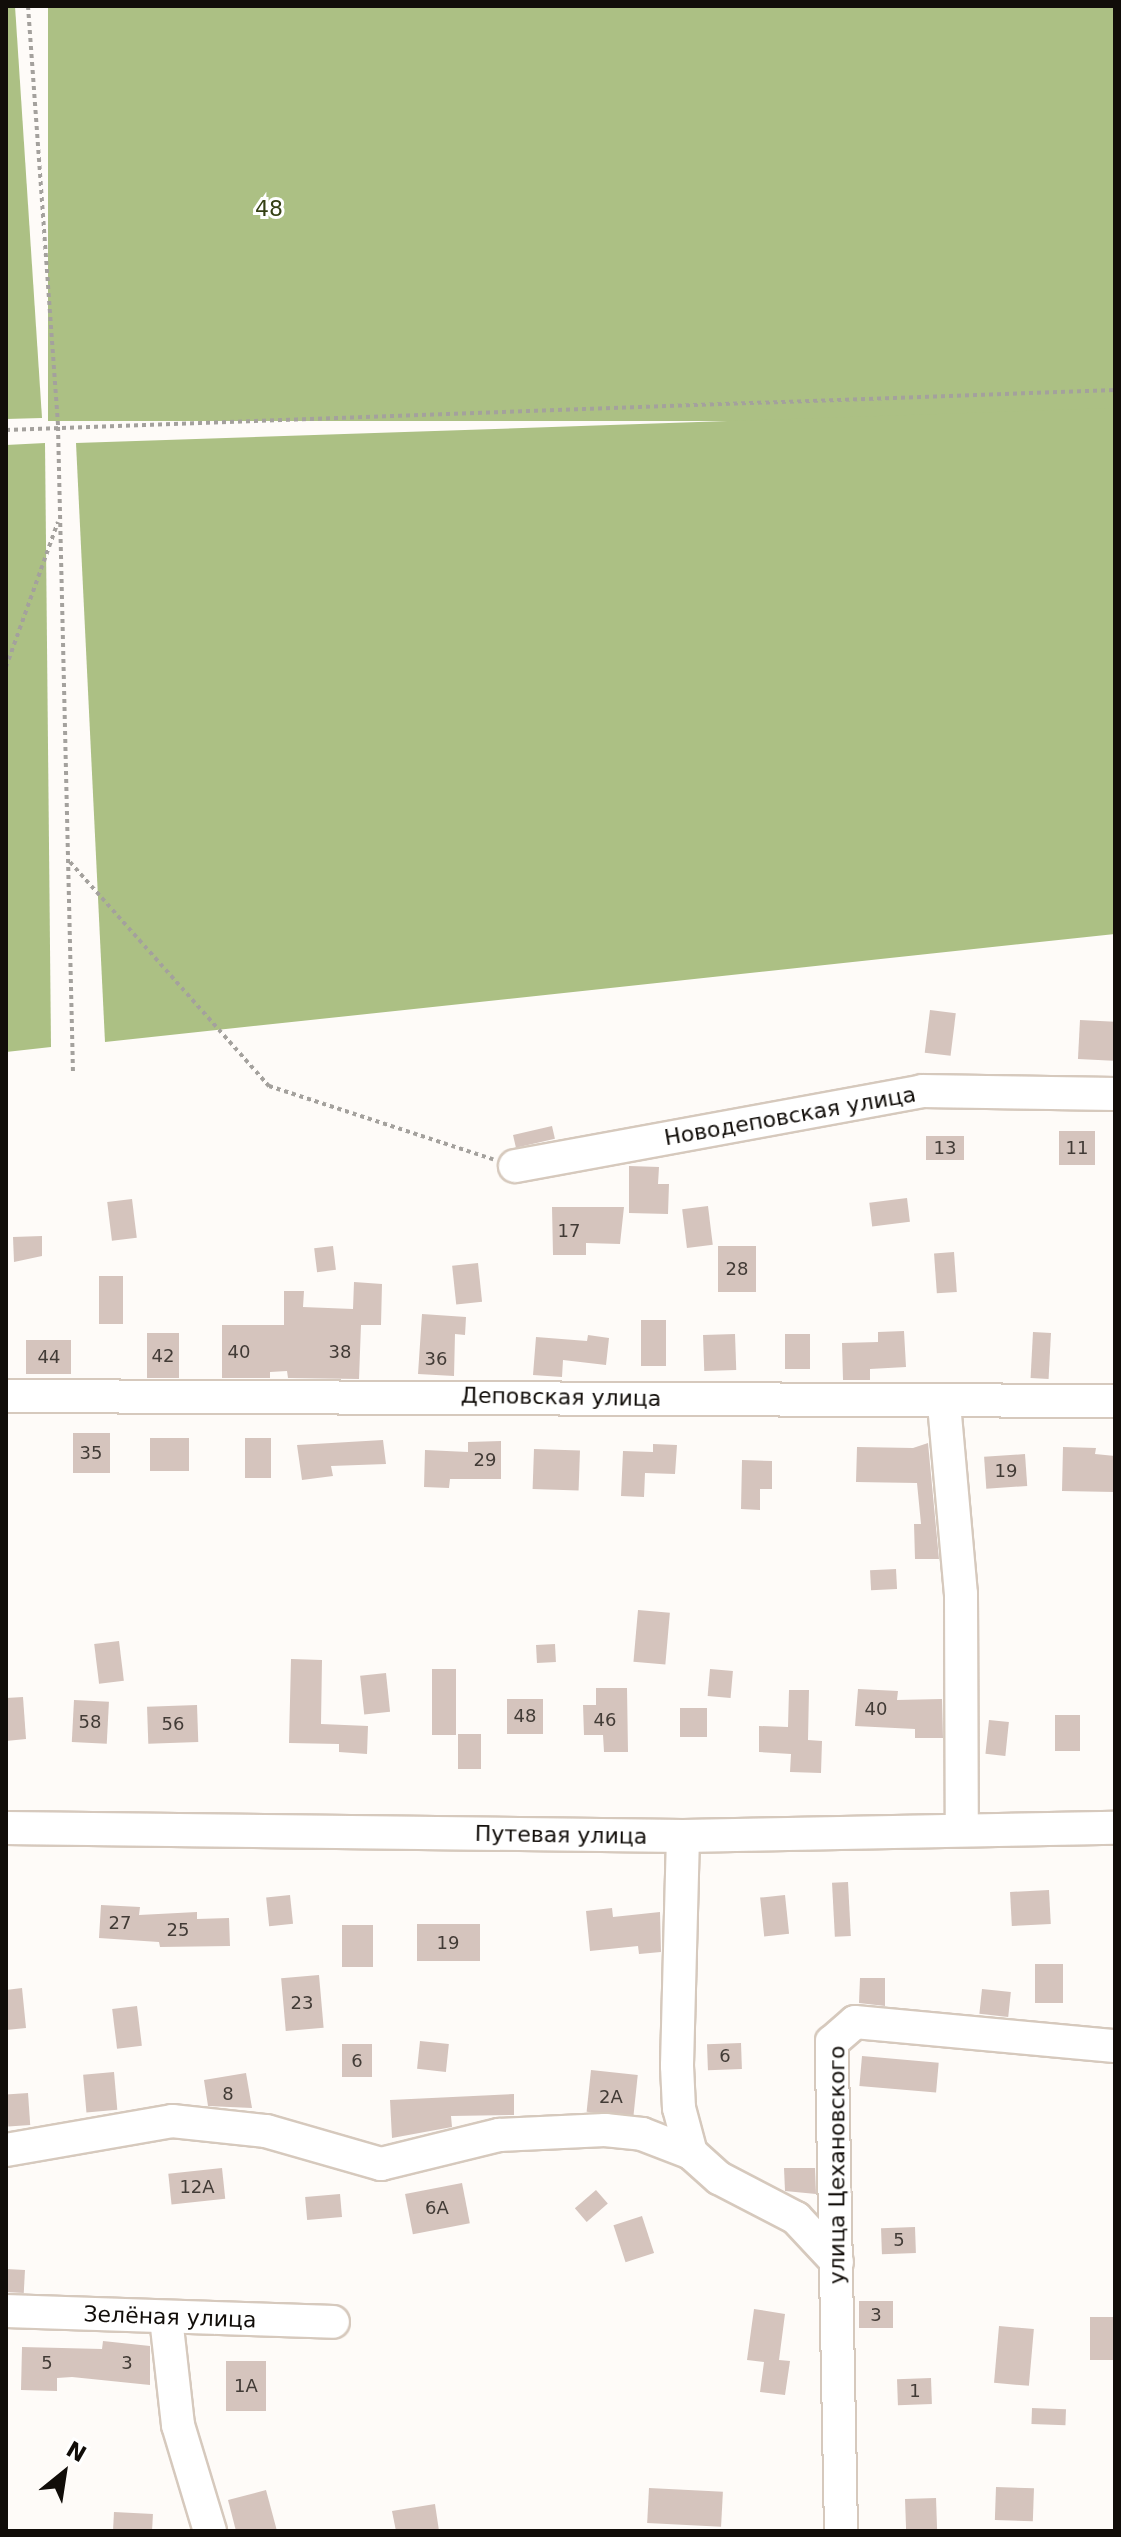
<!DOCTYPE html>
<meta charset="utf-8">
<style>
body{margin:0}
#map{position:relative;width:1121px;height:2537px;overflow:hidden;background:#fefbf8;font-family:"DejaVu Sans",sans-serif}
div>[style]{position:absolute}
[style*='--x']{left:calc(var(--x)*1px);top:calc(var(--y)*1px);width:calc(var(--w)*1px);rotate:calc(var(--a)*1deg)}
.forest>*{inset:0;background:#acc084;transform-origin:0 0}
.building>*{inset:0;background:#d5c4bd;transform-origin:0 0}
.path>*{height:4px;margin-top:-2px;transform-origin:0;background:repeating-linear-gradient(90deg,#a4a19d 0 4px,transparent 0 8px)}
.roads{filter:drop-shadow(2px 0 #d6c9bd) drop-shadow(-2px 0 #d6c9bd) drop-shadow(0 2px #d6c9bd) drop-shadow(0 -2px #d6c9bd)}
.minor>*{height:32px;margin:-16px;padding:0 16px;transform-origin:16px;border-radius:16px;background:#fff}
span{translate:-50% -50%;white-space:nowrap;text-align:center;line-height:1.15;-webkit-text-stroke:6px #fff;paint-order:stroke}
.number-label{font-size:18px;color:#423b36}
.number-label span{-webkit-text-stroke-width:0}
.park-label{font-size:22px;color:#344014}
.street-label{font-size:22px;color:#110d09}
.frame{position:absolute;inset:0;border:8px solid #110d09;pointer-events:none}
.north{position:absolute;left:24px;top:2433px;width:80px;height:80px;-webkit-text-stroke:6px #fff;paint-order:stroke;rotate:30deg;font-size:22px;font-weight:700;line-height:32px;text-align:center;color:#110d09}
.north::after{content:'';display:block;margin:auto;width:28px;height:36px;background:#110d09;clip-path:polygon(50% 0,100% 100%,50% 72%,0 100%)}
</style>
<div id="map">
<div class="forest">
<div style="clip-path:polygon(6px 6px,15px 6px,42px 418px,6px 419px)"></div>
<div style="left:48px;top:6px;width:1067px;height:415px"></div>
<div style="clip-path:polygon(1115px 408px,1115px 934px,105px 1042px,76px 443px)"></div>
<div style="clip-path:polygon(45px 443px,51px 1047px,6px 1052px,6px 445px)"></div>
</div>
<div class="building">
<div style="left:930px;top:1010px;width:26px;height:43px;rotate:7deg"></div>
<div style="left:1080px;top:1020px;width:35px;height:39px;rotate:3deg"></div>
<div style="left:552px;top:1126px;width:13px;height:40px;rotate:77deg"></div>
<div style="left:1059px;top:1131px;width:36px;height:34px"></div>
<div style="left:926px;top:1136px;width:38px;height:24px"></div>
<div style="clip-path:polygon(629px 1166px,659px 1167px,658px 1184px,669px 1184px,668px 1214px,629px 1213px)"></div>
<div style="left:907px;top:1198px;width:24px;height:38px;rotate:83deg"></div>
<div style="left:132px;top:1199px;width:39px;height:25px;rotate:83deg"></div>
<div style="left:708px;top:1206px;width:39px;height:26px;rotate:83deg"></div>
<div style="clip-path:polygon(552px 1207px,624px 1207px,620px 1244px,586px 1243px,586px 1255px,553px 1255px)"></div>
<div style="clip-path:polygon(42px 1236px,42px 1256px,14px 1262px,13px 1237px)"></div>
<div style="left:333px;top:1246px;width:24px;height:19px;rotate:83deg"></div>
<div style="left:718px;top:1246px;width:38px;height:46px"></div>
<div style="left:954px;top:1252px;width:40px;height:20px;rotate:86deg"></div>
<div style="left:478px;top:1263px;width:39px;height:26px;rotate:84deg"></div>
<div style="left:99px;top:1276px;width:24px;height:48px"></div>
<div style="clip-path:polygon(354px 1282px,382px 1284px,381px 1325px,361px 1325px,359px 1379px,288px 1378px,287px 1371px,270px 1372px,270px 1378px,222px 1378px,222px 1325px,284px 1325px,284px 1291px,304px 1291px,303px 1307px,353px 1309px)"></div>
<div style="clip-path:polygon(422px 1314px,466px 1317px,465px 1335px,455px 1334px,454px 1376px,418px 1374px)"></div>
<div style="left:641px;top:1320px;width:25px;height:46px"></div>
<div style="clip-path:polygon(904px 1331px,906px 1367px,870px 1369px,870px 1380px,843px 1380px,842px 1343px,878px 1342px,878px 1332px)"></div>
<div style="left:1033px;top:1332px;width:18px;height:46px;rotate:3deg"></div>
<div style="left:147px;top:1333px;width:32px;height:45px"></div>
<div style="left:735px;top:1334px;width:36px;height:32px;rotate:88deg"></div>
<div style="left:810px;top:1334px;width:35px;height:25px;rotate:90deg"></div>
<div style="clip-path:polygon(588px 1335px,609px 1338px,606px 1365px,563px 1360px,562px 1377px,533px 1375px,536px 1337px,587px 1341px)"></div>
<div style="left:26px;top:1340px;width:45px;height:34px"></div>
<div style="left:73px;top:1433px;width:37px;height:40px"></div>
<div style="left:150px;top:1438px;width:39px;height:33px"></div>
<div style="left:245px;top:1438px;width:26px;height:40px"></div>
<div style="clip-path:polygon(383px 1440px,386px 1464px,331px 1466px,333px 1476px,302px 1480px,297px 1445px)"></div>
<div style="clip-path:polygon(501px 1441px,501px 1479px,450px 1479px,449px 1488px,424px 1487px,425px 1450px,468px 1452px,468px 1442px)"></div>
<div style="clip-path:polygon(928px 1443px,939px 1559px,915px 1559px,914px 1524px,921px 1524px,917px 1483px,856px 1482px,857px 1447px,913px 1448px)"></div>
<div style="clip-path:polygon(653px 1444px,677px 1445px,675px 1474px,645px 1473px,644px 1497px,621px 1496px,623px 1451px,653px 1452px)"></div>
<div style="clip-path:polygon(1063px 1447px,1096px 1448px,1095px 1454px,1115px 1456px,1115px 1492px,1062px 1491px)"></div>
<div style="left:534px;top:1449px;width:46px;height:40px;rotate:2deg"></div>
<div style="left:1025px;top:1454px;width:32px;height:41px;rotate:86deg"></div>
<div style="clip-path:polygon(742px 1460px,772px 1461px,772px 1489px,760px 1489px,760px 1510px,741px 1509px)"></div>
<div style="left:896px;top:1569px;width:20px;height:26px;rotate:87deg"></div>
<div style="left:638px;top:1610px;width:32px;height:52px;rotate:5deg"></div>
<div style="left:119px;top:1641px;width:40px;height:25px;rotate:83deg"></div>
<div style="left:555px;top:1644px;width:18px;height:19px;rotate:87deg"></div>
<div style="clip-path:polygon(291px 1659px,322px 1660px,321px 1724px,368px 1726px,367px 1754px,339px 1752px,339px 1744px,289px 1743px)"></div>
<div style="left:432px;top:1669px;width:24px;height:66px"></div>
<div style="left:710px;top:1669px;width:23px;height:27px;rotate:5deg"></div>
<div style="left:386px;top:1673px;width:39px;height:26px;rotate:84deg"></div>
<div style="clip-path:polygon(596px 1688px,627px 1688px,628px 1752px,604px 1752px,603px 1735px,584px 1735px,583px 1705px,596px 1705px)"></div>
<div style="clip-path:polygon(858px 1689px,898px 1691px,897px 1700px,942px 1699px,943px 1738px,915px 1738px,915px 1729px,855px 1726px)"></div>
<div style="clip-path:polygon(789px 1690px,809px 1690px,808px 1740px,822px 1741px,821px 1773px,790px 1772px,791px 1754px,759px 1752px,759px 1726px,788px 1727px)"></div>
<div style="clip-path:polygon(23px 1697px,26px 1739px,6px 1741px,6px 1698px)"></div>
<div style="left:507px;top:1699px;width:36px;height:35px"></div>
<div style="left:74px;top:1700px;width:35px;height:42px;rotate:3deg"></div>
<div style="left:197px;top:1705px;width:37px;height:50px;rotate:88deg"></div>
<div style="left:680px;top:1708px;width:27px;height:29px"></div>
<div style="left:1055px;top:1715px;width:25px;height:36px"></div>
<div style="left:989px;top:1720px;width:20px;height:34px;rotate:6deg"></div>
<div style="left:458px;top:1734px;width:23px;height:35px"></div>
<div style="left:848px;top:1882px;width:54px;height:16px;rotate:87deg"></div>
<div style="left:1049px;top:1890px;width:34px;height:39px;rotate:87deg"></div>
<div style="left:290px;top:1895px;width:29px;height:24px;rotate:84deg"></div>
<div style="left:785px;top:1895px;width:39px;height:25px;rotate:84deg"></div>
<div style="clip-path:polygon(101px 1905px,140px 1907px,139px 1915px,197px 1912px,197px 1919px,229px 1918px,230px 1946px,160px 1947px,159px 1942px,99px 1938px)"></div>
<div style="clip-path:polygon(612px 1908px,613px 1917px,660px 1912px,661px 1952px,639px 1954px,638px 1946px,590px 1951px,586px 1911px)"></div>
<div style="left:417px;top:1924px;width:63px;height:37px"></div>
<div style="left:373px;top:1925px;width:42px;height:31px;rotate:90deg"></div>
<div style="left:1035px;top:1964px;width:28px;height:39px"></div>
<div style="left:319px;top:1975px;width:53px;height:38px;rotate:85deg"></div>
<div style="clip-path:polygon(860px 1978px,885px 1978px,885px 2006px,859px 2003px)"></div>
<div style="clip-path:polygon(22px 1988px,26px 2028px,6px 2030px,6px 1990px)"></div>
<div style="left:982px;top:1989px;width:29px;height:25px;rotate:6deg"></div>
<div style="left:137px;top:2006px;width:40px;height:25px;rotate:83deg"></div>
<div style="left:420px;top:2041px;width:29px;height:28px;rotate:6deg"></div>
<div style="left:741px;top:2043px;width:26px;height:34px;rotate:88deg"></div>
<div style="left:342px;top:2044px;width:30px;height:33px"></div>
<div style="left:862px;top:2056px;width:77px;height:30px;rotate:5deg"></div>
<div style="left:591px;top:2070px;width:47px;height:42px;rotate:6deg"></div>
<div style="left:114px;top:2072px;width:38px;height:31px;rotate:85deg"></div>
<div style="clip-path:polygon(246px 2073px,252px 2108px,208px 2106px,204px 2080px)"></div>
<div style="left:28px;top:2093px;width:32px;height:22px;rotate:86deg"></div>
<div style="clip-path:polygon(514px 2094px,514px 2115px,451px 2116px,452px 2127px,392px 2138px,390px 2100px)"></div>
<div style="left:222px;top:2168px;width:31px;height:54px;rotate:84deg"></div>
<div style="clip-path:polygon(784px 2168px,815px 2168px,816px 2194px,785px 2191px)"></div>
<div style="left:462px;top:2183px;width:41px;height:58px;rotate:79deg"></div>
<div style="left:596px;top:2190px;width:18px;height:28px;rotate:49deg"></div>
<div style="left:340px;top:2194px;width:23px;height:35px;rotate:85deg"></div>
<div style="left:642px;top:2216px;width:39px;height:30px;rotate:72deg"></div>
<div style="left:915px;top:2227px;width:26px;height:34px;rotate:88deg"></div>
<div style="left:6px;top:2269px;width:19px;height:23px;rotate:3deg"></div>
<div style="left:893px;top:2301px;width:27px;height:34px;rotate:90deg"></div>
<div style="clip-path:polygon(754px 2309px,785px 2314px,779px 2360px,790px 2361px,785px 2395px,760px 2392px,764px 2362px,747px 2360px)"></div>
<div style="left:1115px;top:2317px;width:43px;height:25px;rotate:90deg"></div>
<div style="left:999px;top:2326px;width:35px;height:57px;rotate:5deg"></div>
<div style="clip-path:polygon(103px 2341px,150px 2346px,150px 2385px,72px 2377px,57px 2378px,57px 2391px,21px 2390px,22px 2347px,102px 2349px)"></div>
<div style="left:226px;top:2361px;width:40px;height:50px"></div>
<div style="left:931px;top:2378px;width:26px;height:34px;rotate:88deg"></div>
<div style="left:1032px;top:2408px;width:34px;height:16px;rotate:2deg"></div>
<div style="left:996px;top:2487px;width:38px;height:33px;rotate:2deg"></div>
<div style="left:649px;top:2488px;width:74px;height:35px;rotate:3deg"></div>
<div style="clip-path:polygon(266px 2490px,277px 2531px,236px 2531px,228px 2500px)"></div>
<div style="left:936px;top:2498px;width:33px;height:31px;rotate:88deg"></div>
<div style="clip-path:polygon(435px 2504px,439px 2531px,396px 2531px,392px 2511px)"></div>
<div style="left:114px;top:2512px;width:39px;height:19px;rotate:3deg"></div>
</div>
<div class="path">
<div style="--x:28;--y:6;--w:422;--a:85.9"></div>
<div style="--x:58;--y:427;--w:647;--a:88.67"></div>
<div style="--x:6;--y:430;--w:1110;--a:-2.07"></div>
<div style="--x:6;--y:667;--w:154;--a:-70.3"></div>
<div style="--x:70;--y:862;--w:300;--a:48.4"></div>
<div style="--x:269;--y:1086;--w:236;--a:18.1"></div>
</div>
<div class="roads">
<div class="minor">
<div style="--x:515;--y:1166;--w:414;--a:-10.4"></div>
<div style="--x:922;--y:1091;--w:193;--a:0.9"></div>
<div style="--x:6;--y:1396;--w:1109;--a:0.26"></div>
<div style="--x:944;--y:1404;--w:191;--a:84.9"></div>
<div style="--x:961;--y:1594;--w:235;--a:89.8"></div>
<div style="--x:6;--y:1828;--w:677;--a:0.68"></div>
<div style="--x:683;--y:1836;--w:432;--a:-1.1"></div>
<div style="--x:683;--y:1836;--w:230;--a:91.5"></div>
<div style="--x:677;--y:2066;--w:42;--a:87.3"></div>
<div style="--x:679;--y:2108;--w:47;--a:75.1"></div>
<div style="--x:6;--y:2150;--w:169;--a:-9.9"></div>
<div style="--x:172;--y:2121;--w:95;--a:6.1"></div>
<div style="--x:266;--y:2131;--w:120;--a:16"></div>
<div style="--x:381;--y:2164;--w:122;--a:-13.8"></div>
<div style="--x:499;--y:2135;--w:106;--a:-2.7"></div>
<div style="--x:605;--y:2130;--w:37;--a:6"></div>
<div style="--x:642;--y:2134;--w:53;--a:21.2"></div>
<div style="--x:691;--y:2153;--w:38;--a:42"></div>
<div style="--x:719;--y:2178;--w:87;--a:27.5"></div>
<div style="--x:796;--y:2218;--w:60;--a:47"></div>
<div style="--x:6;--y:2311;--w:327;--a:1.9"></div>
<div style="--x:166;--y:2318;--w:108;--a:83.6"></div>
<div style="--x:178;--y:2425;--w:111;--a:73.2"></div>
<div style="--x:841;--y:2531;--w:489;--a:-91.1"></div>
<div style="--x:832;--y:2042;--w:30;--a:-41"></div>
<div style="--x:855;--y:2022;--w:261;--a:5.3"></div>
</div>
</div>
<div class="number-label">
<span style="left:945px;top:1148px">13</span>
<span style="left:1077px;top:1148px">11</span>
<span style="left:569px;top:1231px">17</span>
<span style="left:737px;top:1269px">28</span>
<span style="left:239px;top:1352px">40</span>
<span style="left:340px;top:1352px">38</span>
<span style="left:163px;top:1356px">42</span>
<span style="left:49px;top:1357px">44</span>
<span style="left:436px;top:1359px">36</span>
<span style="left:91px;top:1453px">35</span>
<span style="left:485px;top:1460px">29</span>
<span style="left:1006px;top:1471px">19</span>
<span style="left:876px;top:1709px">40</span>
<span style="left:525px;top:1716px">48</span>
<span style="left:605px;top:1720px">46</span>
<span style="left:90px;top:1722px">58</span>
<span style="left:173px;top:1724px">56</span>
<span style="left:120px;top:1923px">27</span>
<span style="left:178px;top:1930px">25</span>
<span style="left:448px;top:1943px">19</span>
<span style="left:302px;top:2003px">23</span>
<span style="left:725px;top:2056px">6</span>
<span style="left:357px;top:2061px">6</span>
<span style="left:228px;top:2094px">8</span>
<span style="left:611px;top:2097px">2А</span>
<span style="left:197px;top:2187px">12А</span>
<span style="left:437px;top:2208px">6А</span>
<span style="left:899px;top:2240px">5</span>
<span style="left:876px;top:2315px">3</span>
<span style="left:47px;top:2363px">5</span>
<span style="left:127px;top:2363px">3</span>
<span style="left:246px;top:2386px">1А</span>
<span style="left:915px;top:2391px">1</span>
</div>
<div class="park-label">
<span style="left:269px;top:209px">48</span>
</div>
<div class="street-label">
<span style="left:790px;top:1116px;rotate:-10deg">Новодеповская улица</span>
<span style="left:561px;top:1397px;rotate:1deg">Деповская улица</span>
<span style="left:561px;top:1835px;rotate:1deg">Путевая улица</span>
<span style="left:837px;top:2165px;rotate:-90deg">улица Цехановского</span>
<span style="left:170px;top:2317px;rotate:2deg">Зелёная улица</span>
</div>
<div class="frame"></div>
<div class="north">N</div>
</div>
